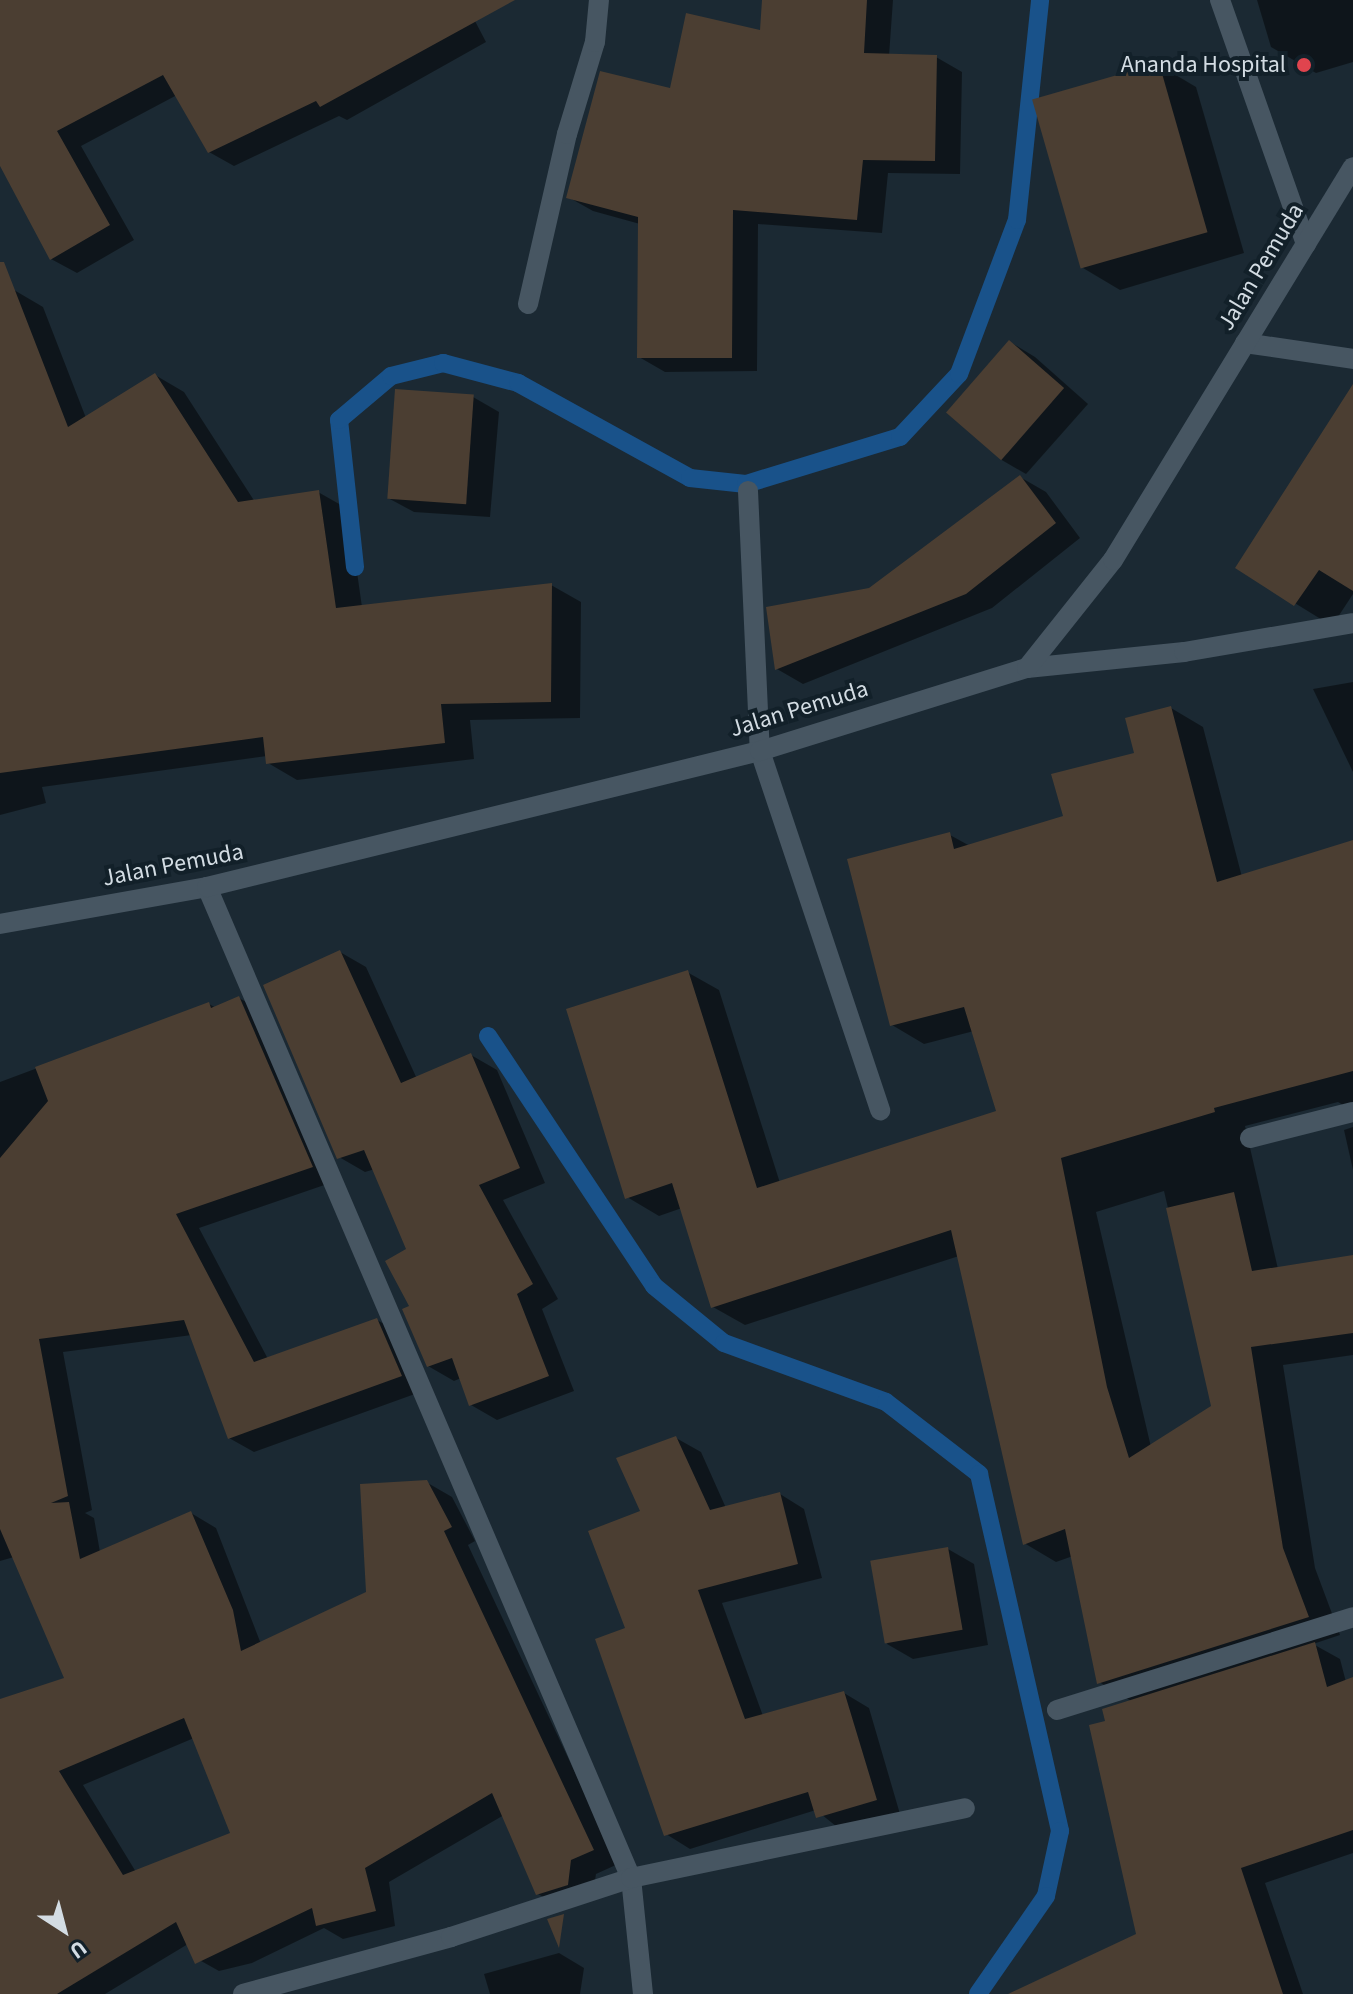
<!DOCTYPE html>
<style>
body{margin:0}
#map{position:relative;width:1353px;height:1994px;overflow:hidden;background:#1b2933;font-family:"Source Sans 3",sans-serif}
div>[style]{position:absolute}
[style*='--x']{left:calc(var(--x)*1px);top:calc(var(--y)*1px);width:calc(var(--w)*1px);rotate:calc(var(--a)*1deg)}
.shadow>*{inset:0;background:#0007}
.stream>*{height:18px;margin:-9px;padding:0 9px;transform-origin:9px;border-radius:9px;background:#19528a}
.building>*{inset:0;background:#4b3e32;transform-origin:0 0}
.lane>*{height:20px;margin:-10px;padding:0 10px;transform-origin:10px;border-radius:10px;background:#475662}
.street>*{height:20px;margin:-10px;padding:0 10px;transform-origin:10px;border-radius:10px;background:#475662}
.secondary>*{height:20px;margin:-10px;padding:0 10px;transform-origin:10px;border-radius:10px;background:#475662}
.dots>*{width:22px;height:22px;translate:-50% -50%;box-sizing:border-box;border:4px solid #122029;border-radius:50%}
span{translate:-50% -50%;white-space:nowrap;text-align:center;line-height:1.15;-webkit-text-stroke:8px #122029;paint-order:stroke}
.poi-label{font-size:24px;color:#d3dce3}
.right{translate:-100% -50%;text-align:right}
.street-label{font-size:24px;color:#d3dce3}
.north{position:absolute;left:24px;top:1890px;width:80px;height:80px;-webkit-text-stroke:6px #122029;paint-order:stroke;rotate:144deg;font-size:22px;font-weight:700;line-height:32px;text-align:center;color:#d3dce3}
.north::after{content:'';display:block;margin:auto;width:28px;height:36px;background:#d3dce3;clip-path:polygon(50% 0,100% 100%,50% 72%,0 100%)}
</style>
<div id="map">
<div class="shadow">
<div style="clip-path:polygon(0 0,464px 0,486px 42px,347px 120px,339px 116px,234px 166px,209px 152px,177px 95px,81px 146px,134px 240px,77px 273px,51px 259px,0 162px)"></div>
<div style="clip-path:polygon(764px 0,893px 0,889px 56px,936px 57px,962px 72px,960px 174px,888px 173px,882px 233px,758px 224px,757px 371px,665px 372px,639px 357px,640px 224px,593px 211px,568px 197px,671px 90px,762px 32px)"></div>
<div style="clip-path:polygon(1257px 0,1353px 0,1353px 62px,1316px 73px,1271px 47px)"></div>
<div style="clip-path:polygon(1159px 65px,1196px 87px,1244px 253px,1120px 290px,1083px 268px)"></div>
<div style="clip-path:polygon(14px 290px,43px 307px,86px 418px,155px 375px,184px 392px,255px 502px,318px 492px,348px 509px,362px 607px,551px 585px,581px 602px,580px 718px,470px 720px,474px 759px,297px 780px,268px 763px,267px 756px,42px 787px,46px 803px,0 815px,0 297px)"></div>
<div style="clip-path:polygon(1010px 342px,1035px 357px,1088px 404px,1026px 474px,1000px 459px)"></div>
<div style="clip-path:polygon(1353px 388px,1353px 594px,1332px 626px,1238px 568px)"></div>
<div style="clip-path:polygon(473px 397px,499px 412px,490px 517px,414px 512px,388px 498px)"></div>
<div style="clip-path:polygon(1020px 477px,1046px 492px,1080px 538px,992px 608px,803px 684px,777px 669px,769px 609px,870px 590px)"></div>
<div style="clip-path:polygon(1353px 682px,1353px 772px,1313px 689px)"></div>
<div style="clip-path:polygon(evenodd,1171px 708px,1203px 727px,1242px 877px,1353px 843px,1353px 1111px,1338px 1102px,1245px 1126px,1278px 1269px,1353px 1257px,1353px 1355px,1283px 1365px,1315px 1568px,1340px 1635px,1313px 1644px,1340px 1659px,1346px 1682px,1353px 1679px,1353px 1853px,1265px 1883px,1303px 1994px,1072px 1994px,1138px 1936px,1107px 1723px,1133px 1702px,1099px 1682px,1073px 1556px,1056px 1562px,1024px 1543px,959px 1256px,745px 1325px,713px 1307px,682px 1208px,659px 1216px,627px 1197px,687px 972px,719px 990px,780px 1183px,998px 1112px,974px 1031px,924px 1044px,892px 1025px,950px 835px,970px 846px,1065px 818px,1136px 754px,1171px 708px,1164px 1191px,1214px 1407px,1151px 1447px,1096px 1212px,1164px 1191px)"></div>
<div style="clip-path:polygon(340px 952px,366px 967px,417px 1079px,471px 1055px,497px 1070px,545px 1183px,503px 1200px,558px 1299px,542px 1309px,574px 1391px,497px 1420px,471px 1405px,461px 1378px,454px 1381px,428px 1366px,412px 1307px,409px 1250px,375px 1169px,365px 1172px,339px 1157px)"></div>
<div style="clip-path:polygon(evenodd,239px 998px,264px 1012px,336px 1181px,199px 1228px,268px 1359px,377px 1320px,402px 1334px,426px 1390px,254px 1452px,229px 1438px,192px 1335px,63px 1352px,92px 1510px,85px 1513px,94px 1518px,100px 1552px,191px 1513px,216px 1528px,261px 1644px,368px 1593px,426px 1482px,452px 1497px,475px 1541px,468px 1545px,618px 1864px,596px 1874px,592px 1899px,563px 1908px,538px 1894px,504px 1815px,389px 1882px,395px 1926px,343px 1939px,324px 1928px,252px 1963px,219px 1971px,194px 1957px,188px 1944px,105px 1994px,0 1994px,0 1701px,67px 1679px,14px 1557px,0 1561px,0 1082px,209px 1004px,216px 1008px,239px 998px,194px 1738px,233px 1834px,136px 1872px,83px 1785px,194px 1738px)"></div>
<div style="clip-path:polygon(1353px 1127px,1353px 1170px,1344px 1130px)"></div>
<div style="clip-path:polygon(676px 1438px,701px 1452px,726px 1508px,780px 1494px,804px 1509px,822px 1578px,722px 1603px,763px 1716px,844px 1693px,869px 1708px,900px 1814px,842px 1831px,816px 1810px,690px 1849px,666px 1834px,628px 1630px,642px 1512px)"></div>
<div style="clip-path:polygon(948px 1549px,974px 1564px,988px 1645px,913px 1659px,887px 1644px)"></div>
<div style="clip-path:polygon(559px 1953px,584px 1968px,580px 1994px,490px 1994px,484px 1974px)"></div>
</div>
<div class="stream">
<div style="--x:355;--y:567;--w:148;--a:-96.2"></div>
<div style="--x:339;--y:420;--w:68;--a:-40.2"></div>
<div style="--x:391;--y:376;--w:54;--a:-14"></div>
<div style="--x:443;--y:363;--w:78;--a:14.9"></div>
<div style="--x:518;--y:383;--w:196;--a:28.9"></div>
<div style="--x:690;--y:478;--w:56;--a:6.1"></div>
<div style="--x:746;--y:484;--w:161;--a:-17"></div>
<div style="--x:900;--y:437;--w:86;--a:-46.9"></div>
<div style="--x:959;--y:374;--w:165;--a:-69.4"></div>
<div style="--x:1017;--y:220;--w:221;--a:-84"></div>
<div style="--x:488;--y:1036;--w:300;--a:56.4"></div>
<div style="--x:654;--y:1286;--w:90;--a:39.2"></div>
<div style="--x:724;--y:1343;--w:172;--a:20"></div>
<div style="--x:886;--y:1402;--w:118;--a:37.7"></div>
<div style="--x:979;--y:1474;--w:366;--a:77.2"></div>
<div style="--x:1060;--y:1831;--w:66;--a:102.2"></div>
<div style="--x:1046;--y:1896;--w:119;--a:124.8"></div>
</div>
<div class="building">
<div style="clip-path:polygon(0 0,515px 0,320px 107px,316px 101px,208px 153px,163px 75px,57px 131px,110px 225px,50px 260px,0 166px)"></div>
<div style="clip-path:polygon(762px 0,867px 0,864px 53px,937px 55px,935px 161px,863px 160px,857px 220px,733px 210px,732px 358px,637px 358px,638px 217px,566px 198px,600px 71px,670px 88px,686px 13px,760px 30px)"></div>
<div style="left:1159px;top:63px;width:176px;height:132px;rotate:74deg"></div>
<div style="clip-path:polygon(0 262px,4px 262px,68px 427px,155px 373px,238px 502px,319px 490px,336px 608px,552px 583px,551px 702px,441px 704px,445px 743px,266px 764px,263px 737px,0 773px)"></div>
<div style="left:1009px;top:340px;width:73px;height:96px;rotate:41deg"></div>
<div style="clip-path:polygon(1353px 384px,1353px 591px,1319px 570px,1294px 606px,1235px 568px)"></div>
<div style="left:395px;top:389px;width:79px;height:110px;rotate:4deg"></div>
<div style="clip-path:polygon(1020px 475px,1056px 523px,966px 594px,775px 670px,766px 607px,869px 588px)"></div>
<div style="clip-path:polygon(1171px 706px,1217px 882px,1353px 840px,1353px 1071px,1214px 1108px,1215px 1112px,1061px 1158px,1107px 1387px,1129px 1458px,1211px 1406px,1166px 1208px,1234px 1192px,1252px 1271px,1353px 1255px,1353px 1333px,1251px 1347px,1283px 1548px,1309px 1617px,1097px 1684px,1065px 1529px,1023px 1545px,951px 1230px,711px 1308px,672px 1183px,625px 1199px,566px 1009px,688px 970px,757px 1188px,996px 1111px,964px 1007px,890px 1026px,847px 859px,950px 832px,954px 849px,1063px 816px,1051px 774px,1134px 753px,1125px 718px)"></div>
<div style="clip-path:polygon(340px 950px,401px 1083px,471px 1053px,520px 1168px,479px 1185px,533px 1284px,517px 1294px,549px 1376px,469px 1406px,452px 1358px,427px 1367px,402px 1309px,409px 1306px,385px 1261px,406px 1249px,364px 1150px,337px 1159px,263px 985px)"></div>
<div style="clip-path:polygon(evenodd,239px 996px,313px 1167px,176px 1214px,254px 1362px,377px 1318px,402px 1376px,228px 1439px,184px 1320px,39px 1339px,68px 1496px,51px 1503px,69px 1502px,80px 1559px,191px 1511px,233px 1610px,241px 1651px,366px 1592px,360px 1484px,427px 1480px,452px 1527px,444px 1531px,594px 1850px,571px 1860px,568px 1885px,536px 1895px,492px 1793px,365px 1868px,376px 1911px,316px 1926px,312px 1908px,195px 1964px,176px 1922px,57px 1994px,0 1994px,0 1699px,64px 1678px,0 1529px,0 1158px,48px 1101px,35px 1067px,209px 1002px,211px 1008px,239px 996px,184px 1718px,230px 1833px,123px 1875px,59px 1771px,184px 1718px)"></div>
<div style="clip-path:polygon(676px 1436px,710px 1510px,780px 1492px,798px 1564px,698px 1590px,745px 1719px,844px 1691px,877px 1800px,816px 1818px,808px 1792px,664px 1836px,595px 1639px,625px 1628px,588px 1531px,640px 1511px,616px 1458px)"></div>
<div style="left:948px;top:1547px;width:84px;height:79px;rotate:80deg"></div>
<div style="clip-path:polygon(1315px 1642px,1327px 1687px,1353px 1677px,1353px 1830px,1241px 1868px,1283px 1994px,1008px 1994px,1136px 1934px,1089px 1725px,1105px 1721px,1102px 1709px)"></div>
<div style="clip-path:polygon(564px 1914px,559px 1948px,547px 1919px)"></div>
</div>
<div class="lane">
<div style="--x:1245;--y:343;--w:109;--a:8.4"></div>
<div style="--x:760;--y:751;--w:379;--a:71.5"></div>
</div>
<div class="street">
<div style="--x:1220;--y:0;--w:259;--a:70.6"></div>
<div style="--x:528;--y:304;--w:174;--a:-77.1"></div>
<div style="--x:567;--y:134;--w:96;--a:-73.1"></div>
<div style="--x:595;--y:42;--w:42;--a:-84.6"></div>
<div style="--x:748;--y:491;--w:260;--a:87.4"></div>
<div style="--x:1027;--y:668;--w:158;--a:-5.8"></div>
<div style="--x:1184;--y:652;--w:171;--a:-9.7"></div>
<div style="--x:207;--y:887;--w:1078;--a:66.84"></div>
<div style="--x:631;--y:1878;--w:117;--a:84.1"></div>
<div style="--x:1250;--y:1138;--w:106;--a:-14.2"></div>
<div style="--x:1057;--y:1710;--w:310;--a:-17.4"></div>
<div style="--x:243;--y:1994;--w:216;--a:-15.3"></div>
<div style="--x:451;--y:1937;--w:189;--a:-18.1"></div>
<div style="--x:631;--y:1878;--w:341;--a:-11.8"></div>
</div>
<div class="secondary">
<div style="--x:0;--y:924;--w:210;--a:-10.1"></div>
<div style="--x:207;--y:887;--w:569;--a:-13.82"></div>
<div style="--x:760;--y:751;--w:280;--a:-17.3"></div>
<div style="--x:1027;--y:668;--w:138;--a:-51.5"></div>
<div style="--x:1113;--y:560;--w:460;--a:-58.6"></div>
</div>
<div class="dots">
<div style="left:1304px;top:65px;background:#e0444e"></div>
</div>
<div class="poi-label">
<span class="right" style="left:1286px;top:65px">Ananda Hospital</span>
</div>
<div class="street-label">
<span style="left:1261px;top:267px;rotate:-59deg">Jalan Pemuda</span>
<span style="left:799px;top:709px;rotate:-17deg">Jalan Pemuda</span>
<span style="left:173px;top:865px;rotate:-11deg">Jalan Pemuda</span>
</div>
<div class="north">U</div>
</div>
